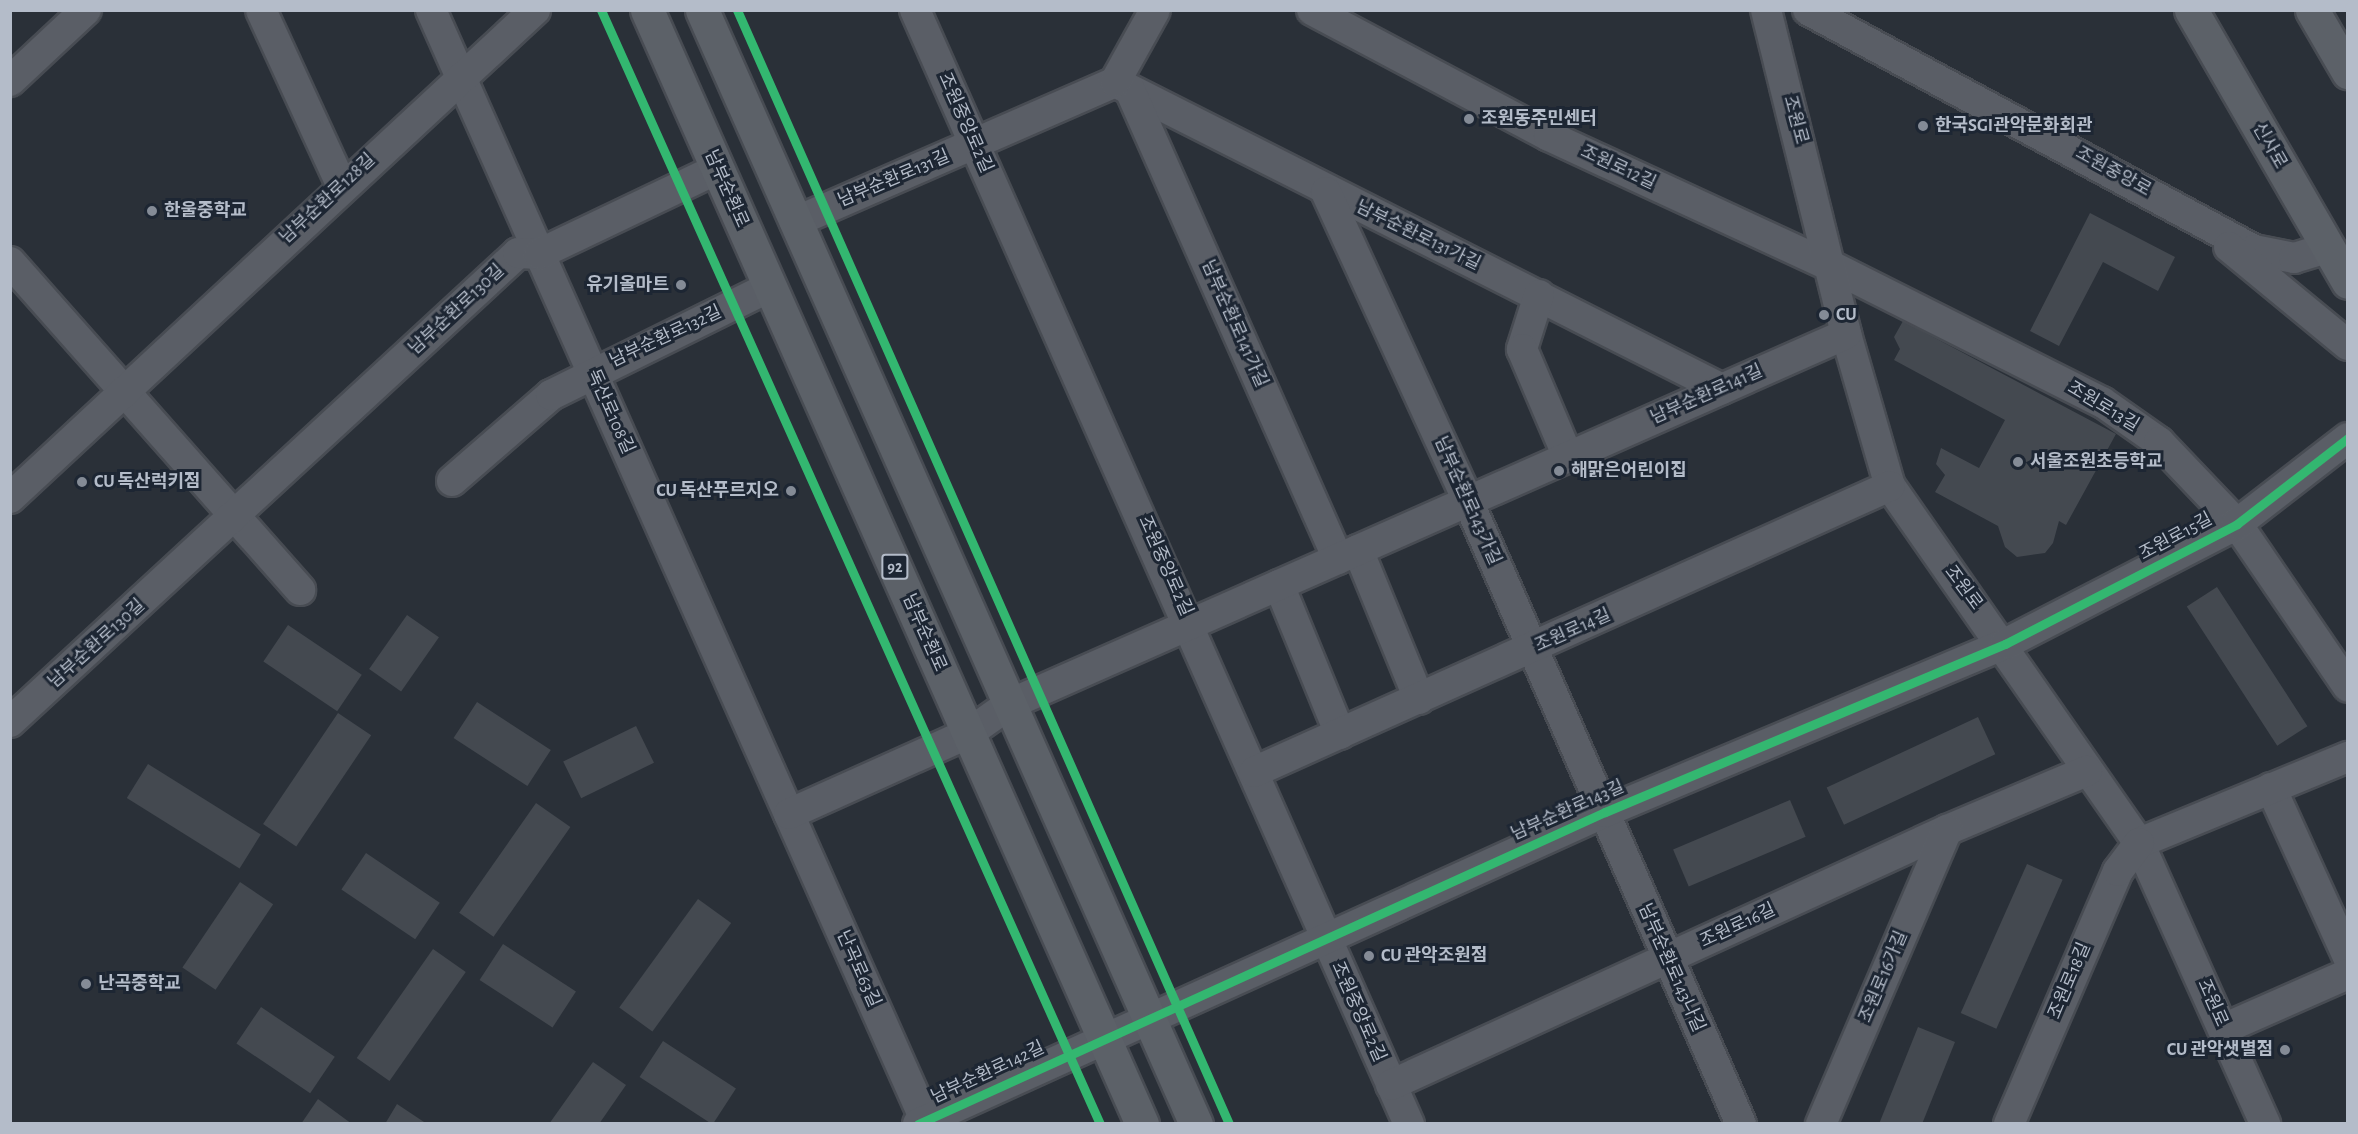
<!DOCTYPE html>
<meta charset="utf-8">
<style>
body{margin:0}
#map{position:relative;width:2358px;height:1134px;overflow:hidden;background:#2a3038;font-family:"Alegreya Sans","Noto Sans KR",sans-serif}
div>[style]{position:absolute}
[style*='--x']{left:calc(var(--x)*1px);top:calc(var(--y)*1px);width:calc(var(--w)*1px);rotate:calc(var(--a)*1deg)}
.building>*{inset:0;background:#444950;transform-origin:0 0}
.roads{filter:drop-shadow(2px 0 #484c53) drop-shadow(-2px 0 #484c53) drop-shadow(0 2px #484c53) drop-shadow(0 -2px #484c53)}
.minor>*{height:30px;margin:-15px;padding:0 15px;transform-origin:15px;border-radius:15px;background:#5a5e66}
.major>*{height:33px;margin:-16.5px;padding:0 16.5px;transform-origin:16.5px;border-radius:16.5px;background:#5c6168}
.cycleway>*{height:9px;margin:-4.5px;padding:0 4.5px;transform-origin:4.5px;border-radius:4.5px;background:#33b770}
.dots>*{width:16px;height:16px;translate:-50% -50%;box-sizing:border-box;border:3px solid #1d2633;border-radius:50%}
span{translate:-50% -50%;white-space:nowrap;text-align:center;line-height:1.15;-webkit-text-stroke:6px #1d2633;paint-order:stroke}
.shield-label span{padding:2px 4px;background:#1d2633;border:2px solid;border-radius:4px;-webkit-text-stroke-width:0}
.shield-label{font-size:16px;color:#b4bcc9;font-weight:700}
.poi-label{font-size:18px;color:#b4bcc9;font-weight:700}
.left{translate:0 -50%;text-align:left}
.right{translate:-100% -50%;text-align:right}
.street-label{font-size:18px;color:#b4bcc9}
.frame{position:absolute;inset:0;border:12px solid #b4bcc9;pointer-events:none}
</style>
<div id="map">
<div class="building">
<div style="clip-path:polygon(2090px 213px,2175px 257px,2158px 291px,2103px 262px,2059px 346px,2030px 331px)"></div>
<div style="clip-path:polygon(1903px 321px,2116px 434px,2066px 525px,2059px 521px,2053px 543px,2045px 553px,2017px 557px,2005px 547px,1998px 526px,1935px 492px,1945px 475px,1936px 464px,1941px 448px,1979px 468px,2005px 420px,1894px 360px,1900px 349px,1894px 337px)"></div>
<div style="left:2217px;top:587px;width:166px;height:36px;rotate:57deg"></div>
<div style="left:407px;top:615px;width:39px;height:66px;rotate:35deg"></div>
<div style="left:288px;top:625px;width:89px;height:44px;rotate:34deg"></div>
<div style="left:477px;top:702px;width:88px;height:43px;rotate:33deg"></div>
<div style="left:338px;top:713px;width:40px;height:134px;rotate:34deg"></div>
<div style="left:1978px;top:717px;width:41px;height:167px;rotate:65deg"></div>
<div style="left:636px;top:726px;width:41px;height:81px;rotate:64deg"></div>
<div style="left:148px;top:764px;width:133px;height:40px;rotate:32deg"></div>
<div style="left:1790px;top:800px;width:40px;height:127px;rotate:67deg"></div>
<div style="left:536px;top:803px;width:42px;height:134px;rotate:35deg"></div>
<div style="left:366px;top:853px;width:89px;height:44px;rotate:34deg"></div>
<div style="left:2027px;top:864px;width:39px;height:163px;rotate:24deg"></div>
<div style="left:240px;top:882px;width:40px;height:103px;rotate:34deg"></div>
<div style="left:698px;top:899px;width:41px;height:134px;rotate:36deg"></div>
<div style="left:503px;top:944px;width:87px;height:43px;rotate:33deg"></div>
<div style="left:433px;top:949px;width:40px;height:133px;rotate:35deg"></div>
<div style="left:261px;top:1007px;width:89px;height:44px;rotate:34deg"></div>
<div style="clip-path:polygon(1918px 1027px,1955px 1042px,1922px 1124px,1879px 1124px)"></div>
<div style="left:663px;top:1041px;width:87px;height:43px;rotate:33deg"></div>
<div style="clip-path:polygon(593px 1062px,626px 1085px,599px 1124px,549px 1124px)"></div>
<div style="clip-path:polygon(318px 1099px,352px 1124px,301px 1124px)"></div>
<div style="clip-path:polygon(397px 1104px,427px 1124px,385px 1124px)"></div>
</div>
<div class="roads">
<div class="minor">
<div style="--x:261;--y:10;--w:194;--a:65.3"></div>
<div style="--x:431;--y:10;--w:1219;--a:66"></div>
<div style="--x:915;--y:10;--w:1219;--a:66.09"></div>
<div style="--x:1312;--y:10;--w:268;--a:28"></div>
<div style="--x:1549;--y:136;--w:313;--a:24.8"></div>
<div style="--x:1833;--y:267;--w:301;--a:26.7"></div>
<div style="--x:2102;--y:402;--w:70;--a:35.1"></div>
<div style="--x:2159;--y:442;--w:113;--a:46.4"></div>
<div style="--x:2237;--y:524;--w:197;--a:55.7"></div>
<div style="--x:1766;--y:10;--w:334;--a:76.1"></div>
<div style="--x:1846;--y:334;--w:158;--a:73.9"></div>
<div style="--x:1890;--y:486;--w:435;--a:55.1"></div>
<div style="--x:2139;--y:843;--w:308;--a:65.8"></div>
<div style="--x:1808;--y:10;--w:506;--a:28.29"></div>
<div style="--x:2254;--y:250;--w:41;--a:11.3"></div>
<div style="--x:2294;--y:258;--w:34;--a:-17"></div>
<div style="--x:10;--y:81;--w:104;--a:-43.1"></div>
<div style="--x:1115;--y:82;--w:680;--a:26.83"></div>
<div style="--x:1130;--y:90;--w:513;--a:66.08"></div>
<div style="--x:1326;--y:192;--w:340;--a:65.3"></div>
<div style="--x:1468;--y:501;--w:680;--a:66.34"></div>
<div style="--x:795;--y:222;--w:349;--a:-23.6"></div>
<div style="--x:1115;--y:82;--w:82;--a:-60.9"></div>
<div style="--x:2229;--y:247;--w:154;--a:39.5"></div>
<div style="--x:10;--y:262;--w:438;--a:48.5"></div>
<div style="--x:1539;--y:295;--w:57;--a:107.5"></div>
<div style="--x:1522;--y:349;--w:117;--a:66.9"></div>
<div style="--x:452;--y:481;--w:131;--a:-41"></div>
<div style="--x:551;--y:395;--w:244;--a:-26.3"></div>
<div style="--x:10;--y:498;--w:717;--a:-42.91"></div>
<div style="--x:1358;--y:550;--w:161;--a:67.7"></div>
<div style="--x:1279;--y:585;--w:161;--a:67.7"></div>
<div style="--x:10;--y:722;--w:691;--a:-42.71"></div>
<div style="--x:518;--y:253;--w:21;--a:3"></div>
<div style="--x:539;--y:254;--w:197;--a:-25.5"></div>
<div style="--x:1254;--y:772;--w:697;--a:-24.21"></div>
<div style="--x:2271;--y:788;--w:186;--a:65.5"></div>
<div style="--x:789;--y:814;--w:197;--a:-24.2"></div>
<div style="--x:969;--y:733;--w:50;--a:-35.3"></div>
<div style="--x:1010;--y:704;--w:914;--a:-23.87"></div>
<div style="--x:2139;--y:843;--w:226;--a:-22.4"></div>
<div style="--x:2225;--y:1033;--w:9;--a:-54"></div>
<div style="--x:2230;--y:1026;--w:129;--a:-23.8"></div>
<div style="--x:1391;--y:1085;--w:612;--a:-24.64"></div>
<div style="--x:1947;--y:830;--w:152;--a:-22.9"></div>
<div style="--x:918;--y:1124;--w:755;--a:-24.43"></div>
<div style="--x:1605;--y:812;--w:434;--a:-22.8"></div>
<div style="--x:2005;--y:644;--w:261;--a:-27.3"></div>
<div style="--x:2237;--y:524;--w:140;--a:-37.8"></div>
<div style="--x:1821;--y:1124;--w:320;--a:-66.8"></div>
<div style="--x:2009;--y:1124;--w:275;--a:-66.7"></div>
<div style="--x:2118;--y:871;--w:35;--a:-53"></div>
</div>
<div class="major">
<div style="--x:647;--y:10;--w:1219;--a:66.04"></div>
<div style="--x:702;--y:10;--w:1219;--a:66.09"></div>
<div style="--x:2191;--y:10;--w:314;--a:60"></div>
<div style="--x:2312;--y:10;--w:72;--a:59.9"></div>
</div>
</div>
<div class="cycleway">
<div style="--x:601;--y:10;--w:1221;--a:65.87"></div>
<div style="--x:737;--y:10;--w:1218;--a:66.17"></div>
<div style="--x:918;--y:1124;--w:755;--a:-24.43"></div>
<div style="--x:1605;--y:812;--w:434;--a:-22.8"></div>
<div style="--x:2005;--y:644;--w:261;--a:-27.3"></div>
<div style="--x:2237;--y:524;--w:140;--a:-37.8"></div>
</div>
<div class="dots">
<div style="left:1469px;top:119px;background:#848b96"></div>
<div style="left:1923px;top:126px;background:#848b96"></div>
<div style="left:152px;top:211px;background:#848b96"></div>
<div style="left:681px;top:285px;background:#848b96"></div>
<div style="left:1824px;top:315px;background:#848b96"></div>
<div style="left:2018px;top:462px;background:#848b96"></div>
<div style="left:1559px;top:471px;background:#848b96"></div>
<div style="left:82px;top:482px;background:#848b96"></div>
<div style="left:791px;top:491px;background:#848b96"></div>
<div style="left:1369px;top:956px;background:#848b96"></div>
<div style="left:86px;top:984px;background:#848b96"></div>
<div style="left:2285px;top:1050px;background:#848b96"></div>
</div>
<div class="shield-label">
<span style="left:895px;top:567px">92</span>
</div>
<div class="poi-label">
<span class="left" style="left:1481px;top:119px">조원동주민센터</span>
<span class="left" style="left:1935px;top:126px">한국SGI관악문화회관</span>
<span class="left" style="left:164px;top:211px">한울중학교</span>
<span class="right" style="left:669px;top:285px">유기올마트</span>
<span class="left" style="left:1836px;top:315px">CU</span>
<span class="left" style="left:2030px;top:462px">서울조원초등학교</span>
<span class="left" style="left:1571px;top:471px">해맑은어린이집</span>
<span class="left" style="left:94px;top:482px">CU 독산럭키점</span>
<span class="right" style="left:779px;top:491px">CU 독산푸르지오</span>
<span class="left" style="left:1381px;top:956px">CU 관악조원점</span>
<span class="left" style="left:98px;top:984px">난곡중학교</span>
<span class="right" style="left:2273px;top:1050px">CU 관악샛별점</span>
</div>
<div class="street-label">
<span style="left:1795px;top:120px;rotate:75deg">조원로</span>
<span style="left:965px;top:123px;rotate:66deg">조원중앙로2길</span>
<span style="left:2269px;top:146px;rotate:60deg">신사로</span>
<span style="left:1618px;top:168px;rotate:25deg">조원로12길</span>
<span style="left:2113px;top:172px;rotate:29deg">조원중앙로</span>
<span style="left:894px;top:179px;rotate:-23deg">남부순환로131길</span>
<span style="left:726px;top:189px;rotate:66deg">남부순환로</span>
<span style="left:328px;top:199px;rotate:-43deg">남부순환로128길</span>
<span style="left:1418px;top:236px;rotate:26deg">남부순환로131가길</span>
<span style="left:457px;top:310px;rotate:-43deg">남부순환로130길</span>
<span style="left:1234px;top:324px;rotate:66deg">남부순환로141가길</span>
<span style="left:666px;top:337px;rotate:-25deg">남부순환로132길</span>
<span style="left:1707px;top:395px;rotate:-24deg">남부순환로141길</span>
<span style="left:2103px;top:407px;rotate:31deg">조원로13길</span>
<span style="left:610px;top:412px;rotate:66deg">독산로108길</span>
<span style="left:1467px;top:501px;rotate:66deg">남부순환로143가길</span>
<span style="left:2176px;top:537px;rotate:-28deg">조원로15길</span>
<span style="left:1165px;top:566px;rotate:66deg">조원중앙로2길</span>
<span style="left:1963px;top:588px;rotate:53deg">조원로</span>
<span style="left:1573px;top:631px;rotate:-24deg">조원로14길</span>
<span style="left:924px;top:633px;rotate:66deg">남부순환로</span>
<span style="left:97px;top:644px;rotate:-42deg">남부순환로130길</span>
<span style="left:1568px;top:811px;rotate:-24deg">남부순환로143길</span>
<span style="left:1738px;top:926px;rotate:-25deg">조원로16길</span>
<span style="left:1671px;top:968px;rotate:66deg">남부순환로143나길</span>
<span style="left:858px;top:969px;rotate:66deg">난곡로63길</span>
<span style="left:1884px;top:977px;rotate:-67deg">조원로16가길</span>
<span style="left:2070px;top:981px;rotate:-67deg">조원로18길</span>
<span style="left:2212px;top:1003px;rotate:66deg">조원로</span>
<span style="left:1358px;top:1012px;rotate:66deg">조원중앙로2길</span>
<span style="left:988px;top:1073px;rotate:-25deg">남부순환로142길</span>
</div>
<div class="frame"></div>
</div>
